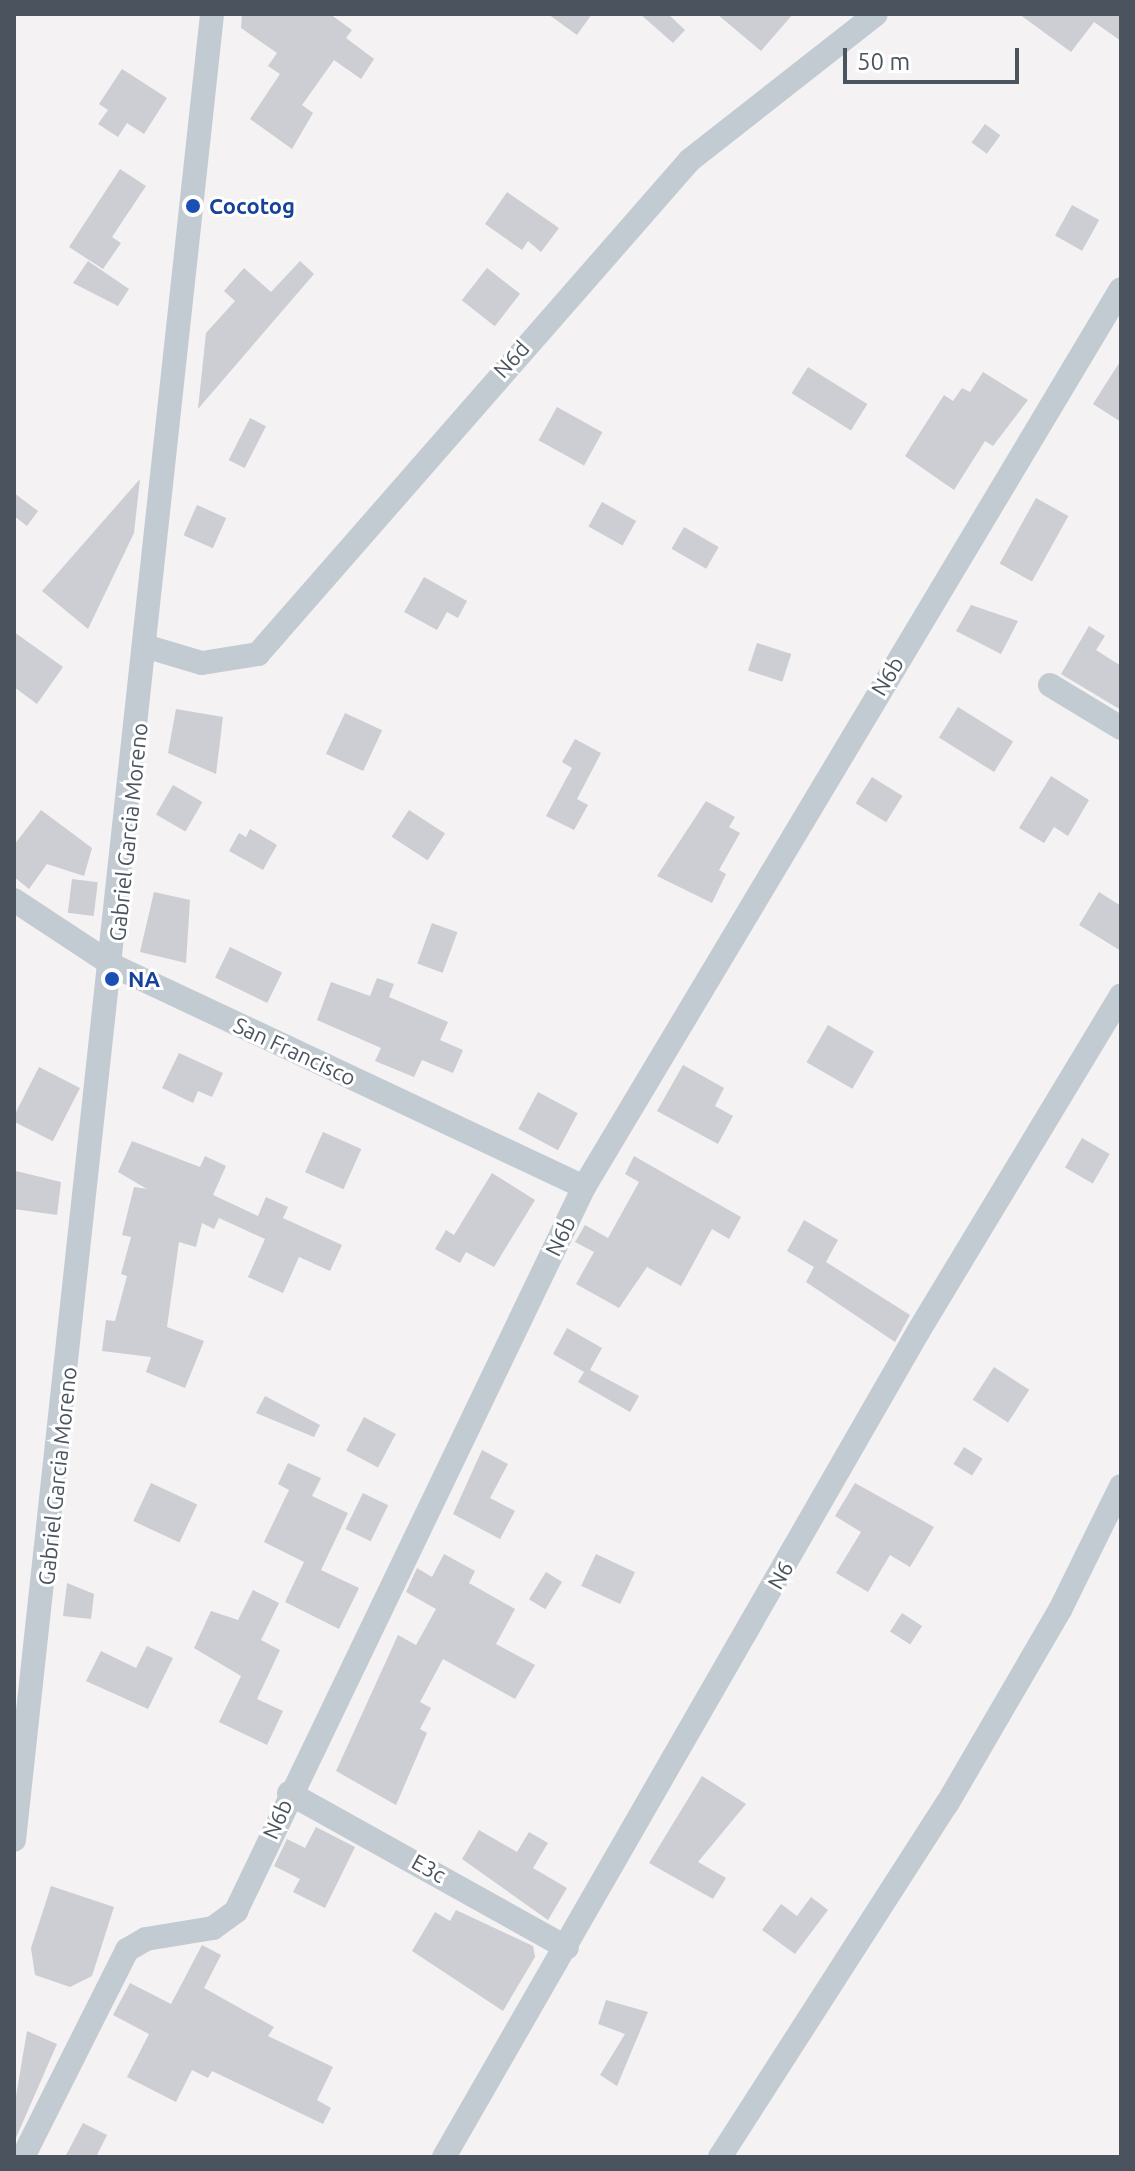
<!DOCTYPE html>
<style>
body{margin:0}
#map{position:relative;width:1135px;height:2171px;overflow:hidden;background:#f4f2f2;font-family:Ubuntu,sans-serif}
div>[style]{position:absolute}
[style*='--x']{left:calc(var(--x)*1px);top:calc(var(--y)*1px);width:calc(var(--w)*1px);rotate:calc(var(--a)*1deg)}
.building>*{inset:0;background:#ccced3;transform-origin:0 0}
.street>*{height:24px;margin:-12px;padding:0 12px;transform-origin:12px;border-radius:12px;background:#c3cbd2}
.dots>*{width:22px;height:22px;translate:-50% -50%;box-sizing:border-box;border:4px solid #fff;border-radius:50%}
span{translate:-50% -50%;white-space:nowrap;text-align:center;line-height:1.15;-webkit-text-stroke:6px #fff;paint-order:stroke}
.transit-label{font-size:22px;color:#164399;font-weight:700}
.left{translate:0 -50%;text-align:left}
.street-label{font-size:22px;color:#4b545e}
.frame{position:absolute;inset:0;border:16px solid #4b545e;pointer-events:none}
.scale{position:absolute;left:843px;top:48px;width:176px;height:36px;box-sizing:border-box;border:4px solid #4b545e;border-top:0;padding-left:10px;font-size:24px;line-height:28px;white-space:nowrap;color:#4b545e;-webkit-text-stroke:6px #fff;paint-order:stroke}
</style>
<div id="map">
<div class="building">
<div style="clip-path:polygon(242px 14px,330px 14px,352px 30px,346px 38px,374px 59px,361px 79px,334px 60px,302px 105px,313px 113px,292px 149px,250px 119px,280px 74px,268px 66px,277px 53px,241px 28px)"></div>
<div style="clip-path:polygon(548px 14px,592px 14px,577px 35px)"></div>
<div style="clip-path:polygon(640px 14px,668px 14px,685px 30px,673px 43px)"></div>
<div style="clip-path:polygon(717px 14px,793px 14px,761px 51px)"></div>
<div style="clip-path:polygon(1019px 14px,1121px 14px,1121px 41px,1094px 22px,1071px 52px)"></div>
<div style="clip-path:polygon(122px 69px,167px 98px,144px 134px,127px 123px,118px 137px,98px 124px,108px 110px,99px 104px)"></div>
<div style="left:985px;top:124px;width:19px;height:23px;rotate:36deg"></div>
<div style="clip-path:polygon(120px 169px,146px 186px,112px 237px,121px 243px,103px 269px,69px 247px)"></div>
<div style="clip-path:polygon(507px 192px,559px 228px,541px 252px,528px 241px,522px 250px,485px 224px)"></div>
<div style="left:1072px;top:205px;width:31px;height:35px;rotate:29deg"></div>
<div style="clip-path:polygon(88px 261px,129px 289px,118px 306px,73px 283px)"></div>
<div style="clip-path:polygon(300px 261px,314px 274px,198px 409px,206px 333px,235px 301px,224px 291px,244px 268px,271px 292px)"></div>
<div style="left:487px;top:268px;width:42px;height:41px;rotate:38deg"></div>
<div style="clip-path:polygon(1121px 360px,1121px 422px,1093px 404px)"></div>
<div style="left:808px;top:367px;width:70px;height:31px;rotate:32deg"></div>
<div style="clip-path:polygon(983px 372px,1028px 400px,993px 446px,985px 441px,954px 490px,905px 456px,944px 395px,953px 401px,962px 388px,970px 392px)"></div>
<div style="left:557px;top:407px;width:52px;height:38px;rotate:29deg"></div>
<div style="left:250px;top:418px;width:18px;height:47px;rotate:27deg"></div>
<div style="clip-path:polygon(140px 479px,134px 533px,88px 629px,42px 591px)"></div>
<div style="clip-path:polygon(14px 493px,38px 511px,27px 526px,14px 516px)"></div>
<div style="left:1036px;top:498px;width:37px;height:75px;rotate:29deg"></div>
<div style="left:602px;top:502px;width:39px;height:28px;rotate:29deg"></div>
<div style="left:197px;top:505px;width:32px;height:33px;rotate:24deg"></div>
<div style="left:684px;top:527px;width:40px;height:25px;rotate:30deg"></div>
<div style="clip-path:polygon(424px 577px,467px 601px,458px 618px,447px 612px,437px 630px,404px 612px)"></div>
<div style="clip-path:polygon(971px 605px,1018px 621px,1001px 654px,956px 631px)"></div>
<div style="clip-path:polygon(1089px 626px,1105px 636px,1096px 650px,1121px 666px,1121px 710px,1061px 674px)"></div>
<div style="clip-path:polygon(14px 632px,63px 667px,37px 704px,14px 687px)"></div>
<div style="left:757px;top:643px;width:36px;height:29px;rotate:18deg"></div>
<div style="left:958px;top:707px;width:65px;height:36px;rotate:32deg"></div>
<div style="clip-path:polygon(176px 709px,223px 717px,216px 774px,168px 753px)"></div>
<div style="left:345px;top:713px;width:41px;height:45px;rotate:25deg"></div>
<div style="clip-path:polygon(575px 739px,601px 753px,577px 799px,588px 805px,574px 830px,546px 816px,572px 768px,562px 762px)"></div>
<div style="clip-path:polygon(1051px 776px,1089px 800px,1068px 836px,1054px 827px,1044px 843px,1019px 828px)"></div>
<div style="left:872px;top:777px;width:36px;height:31px;rotate:32deg"></div>
<div style="left:173px;top:785px;width:34px;height:34px;rotate:30deg"></div>
<div style="clip-path:polygon(706px 801px,735px 817px,729px 827px,740px 833px,719px 870px,726px 874px,712px 903px,657px 876px)"></div>
<div style="clip-path:polygon(41px 810px,92px 848px,84px 876px,47px 864px,29px 889px,14px 877px,14px 845px)"></div>
<div style="left:409px;top:810px;width:43px;height:32px;rotate:33deg"></div>
<div style="clip-path:polygon(250px 829px,277px 845px,263px 870px,229px 851px,239px 833px,246px 837px)"></div>
<div style="left:72px;top:879px;width:26px;height:34px;rotate:7deg"></div>
<div style="clip-path:polygon(154px 892px,190px 900px,186px 963px,140px 952px)"></div>
<div style="clip-path:polygon(1099px 892px,1121px 906px,1121px 951px,1079px 925px)"></div>
<div style="left:432px;top:923px;width:27px;height:43px;rotate:20deg"></div>
<div style="left:230px;top:947px;width:58px;height:34px;rotate:26deg"></div>
<div style="clip-path:polygon(377px 978px,394px 984px,389px 997px,448px 1022px,440px 1040px,463px 1050px,453px 1073px,422px 1060px,414px 1077px,375px 1061px,381px 1048px,317px 1020px,331px 982px,370px 996px)"></div>
<div style="left:828px;top:1025px;width:53px;height:43px;rotate:30deg"></div>
<div style="clip-path:polygon(179px 1053px,223px 1073px,212px 1097px,198px 1091px,193px 1103px,162px 1088px)"></div>
<div style="clip-path:polygon(683px 1065px,724px 1088px,715px 1106px,733px 1116px,718px 1144px,657px 1111px)"></div>
<div style="left:39px;top:1067px;width:46px;height:60px;rotate:27deg"></div>
<div style="left:538px;top:1092px;width:45px;height:42px;rotate:28deg"></div>
<div style="left:323px;top:1132px;width:42px;height:44px;rotate:24deg"></div>
<div style="left:1082px;top:1138px;width:32px;height:34px;rotate:30deg"></div>
<div style="clip-path:polygon(132px 1141px,200px 1167px,205px 1156px,226px 1166px,213px 1195px,258px 1216px,266px 1197px,288px 1207px,283px 1218px,342px 1245px,330px 1271px,299px 1257px,283px 1293px,248px 1277px,265px 1239px,219px 1218px,214px 1229px,202px 1223px,196px 1247px,179px 1242px,167px 1327px,204px 1341px,185px 1388px,146px 1372px,151px 1357px,102px 1351px,106px 1320px,115px 1321px,127px 1276px,121px 1274px,131px 1237px,122px 1235px,134px 1187px,147px 1189px,118px 1172px)"></div>
<div style="clip-path:polygon(634px 1156px,741px 1217px,729px 1239px,712px 1229px,681px 1286px,647px 1267px,619px 1308px,576px 1284px,594px 1252px,575px 1242px,585px 1225px,608px 1238px,639px 1182px,625px 1174px)"></div>
<div style="clip-path:polygon(16px 1171px,61px 1182px,57px 1215px,14px 1209px)"></div>
<div style="clip-path:polygon(492px 1173px,535px 1200px,494px 1267px,466px 1252px,460px 1263px,435px 1249px,446px 1230px,454px 1235px)"></div>
<div style="clip-path:polygon(804px 1220px,838px 1240px,826px 1262px,910px 1315px,895px 1342px,806px 1282px,814px 1267px,787px 1251px)"></div>
<div style="clip-path:polygon(567px 1328px,602px 1348px,590px 1370px,639px 1396px,630px 1412px,578px 1382px,584px 1372px,553px 1354px)"></div>
<div style="left:994px;top:1367px;width:42px;height:39px;rotate:33deg"></div>
<div style="clip-path:polygon(265px 1396px,320px 1425px,314px 1437px,256px 1413px)"></div>
<div style="left:364px;top:1417px;width:36px;height:38px;rotate:28deg"></div>
<div style="left:964px;top:1447px;width:22px;height:20px;rotate:32deg"></div>
<div style="clip-path:polygon(482px 1450px,508px 1464px,490px 1498px,515px 1511px,500px 1539px,453px 1514px)"></div>
<div style="clip-path:polygon(288px 1463px,321px 1478px,312px 1496px,348px 1513px,321px 1570px,359px 1588px,339px 1629px,285px 1602px,304px 1562px,264px 1542px,289px 1490px,278px 1484px)"></div>
<div style="left:151px;top:1483px;width:51px;height:42px;rotate:25deg"></div>
<div style="clip-path:polygon(855px 1483px,934px 1527px,910px 1567px,890px 1555px,868px 1592px,836px 1573px,861px 1532px,835px 1516px)"></div>
<div style="left:363px;top:1493px;width:28px;height:40px;rotate:26deg"></div>
<div style="clip-path:polygon(444px 1554px,475px 1571px,469px 1583px,515px 1609px,496px 1644px,535px 1665px,515px 1699px,443px 1659px,420px 1702px,431px 1708px,420px 1729px,427px 1733px,396px 1805px,336px 1771px,398px 1635px,416px 1645px,436px 1609px,406px 1592px,417px 1568px,432px 1577px)"></div>
<div style="left:596px;top:1554px;width:43px;height:35px;rotate:25deg"></div>
<div style="left:546px;top:1572px;width:19px;height:32px;rotate:32deg"></div>
<div style="clip-path:polygon(67px 1583px,94px 1594px,91px 1619px,63px 1616px)"></div>
<div style="clip-path:polygon(253px 1590px,279px 1603px,261px 1640px,280px 1650px,257px 1699px,283px 1711px,267px 1745px,219px 1722px,241px 1676px,194px 1648px,211px 1611px,238px 1620px)"></div>
<div style="left:902px;top:1613px;width:24px;height:22px;rotate:33deg"></div>
<div style="clip-path:polygon(147px 1646px,173px 1658px,148px 1709px,86px 1681px,101px 1651px,136px 1668px)"></div>
<div style="clip-path:polygon(702px 1776px,746px 1804px,698px 1862px,726px 1878px,713px 1899px,649px 1863px)"></div>
<div style="clip-path:polygon(316px 1827px,355px 1847px,325px 1908px,293px 1892px,300px 1879px,274px 1866px,287px 1839px,305px 1848px)"></div>
<div style="clip-path:polygon(479px 1830px,517px 1852px,529px 1832px,548px 1843px,533px 1868px,567px 1888px,548px 1920px,462px 1859px)"></div>
<div style="clip-path:polygon(51px 1886px,114px 1907px,92px 1976px,70px 1987px,35px 1975px,31px 1948px)"></div>
<div style="clip-path:polygon(811px 1897px,828px 1910px,795px 1954px,762px 1930px,781px 1904px,797px 1916px)"></div>
<div style="clip-path:polygon(456px 1910px,533px 1946px,535px 1957px,503px 2011px,412px 1951px,435px 1912px,450px 1921px)"></div>
<div style="clip-path:polygon(202px 1945px,221px 1955px,204px 1988px,274px 2027px,268px 2036px,333px 2067px,317px 2100px,331px 2108px,323px 2124px,212px 2071px,208px 2078px,192px 2070px,176px 2102px,127px 2077px,149px 2034px,113px 2015px,130px 1983px,171px 2004px)"></div>
<div style="clip-path:polygon(606px 2000px,648px 2012px,617px 2086px,600px 2075px,625px 2034px,598px 2024px)"></div>
<div style="clip-path:polygon(27px 2031px,57px 2044px,15px 2140px,14px 2108px)"></div>
<div style="clip-path:polygon(83px 2123px,107px 2135px,96px 2157px,65px 2157px)"></div>
</div>
<div class="street">
<div style="--x:148;--y:647;--w:56;--a:16.5"></div>
<div style="--x:202;--y:663;--w:57;--a:-9.1"></div>
<div style="--x:258;--y:654;--w:656;--a:-48.83"></div>
<div style="--x:690;--y:160;--w:236;--a:-38.1"></div>
<div style="--x:1050;--y:685;--w:83;--a:31.2"></div>
<div style="--x:14;--y:900;--w:120;--a:33.4"></div>
<div style="--x:114;--y:966;--w:519;--a:25.18"></div>
<div style="--x:289;--y:1793;--w:318;--a:29.1"></div>
<div style="--x:14;--y:1840;--w:1837;--a:-83.81"></div>
<div style="--x:23;--y:2157;--w:232;--a:-63.3"></div>
<div style="--x:127;--y:1950;--w:22;--a:-30"></div>
<div style="--x:146;--y:1939;--w:68;--a:-9.3"></div>
<div style="--x:213;--y:1928;--w:29;--a:-36"></div>
<div style="--x:236;--y:1911;--w:803;--a:-64.33"></div>
<div style="--x:584;--y:1187;--w:1046;--a:-59.12"></div>
<div style="--x:444;--y:2157;--w:951;--a:-60.12"></div>
<div style="--x:918;--y:1332;--w:393;--a:-58.9"></div>
<div style="--x:720;--y:2157;--w:420;--a:-57.3"></div>
<div style="--x:947;--y:1804;--w:225;--a:-59.8"></div>
<div style="--x:1060;--y:1610;--w:138;--a:-63.8"></div>
</div>
<div class="dots">
<div style="left:193px;top:206px;background:#1a4fb4"></div>
<div style="left:112px;top:979px;background:#1a4fb4"></div>
</div>
<div class="transit-label">
<span class="left" style="left:209px;top:206px">Cocotog</span>
<span class="left" style="left:128px;top:979px">NA</span>
</div>
<div class="street-label">
<span style="left:511px;top:359px;rotate:-48deg">N6d</span>
<span style="left:887px;top:676px;rotate:-59deg">N6b</span>
<span style="left:128px;top:832px;rotate:-84deg">Gabriel Garcia Moreno</span>
<span style="left:295px;top:1051px;rotate:25deg">San Francisco</span>
<span style="left:560px;top:1236px;rotate:-64deg">N6b</span>
<span style="left:57px;top:1476px;rotate:-84deg">Gabriel Garcia Moreno</span>
<span style="left:780px;top:1575px;rotate:-60deg">N6</span>
<span style="left:277px;top:1819px;rotate:-66deg">N6b</span>
<span style="left:429px;top:1868px;rotate:29deg">E3c</span>
</div>
<div class="frame"></div>
<div class="scale">50 m</div>
</div>
